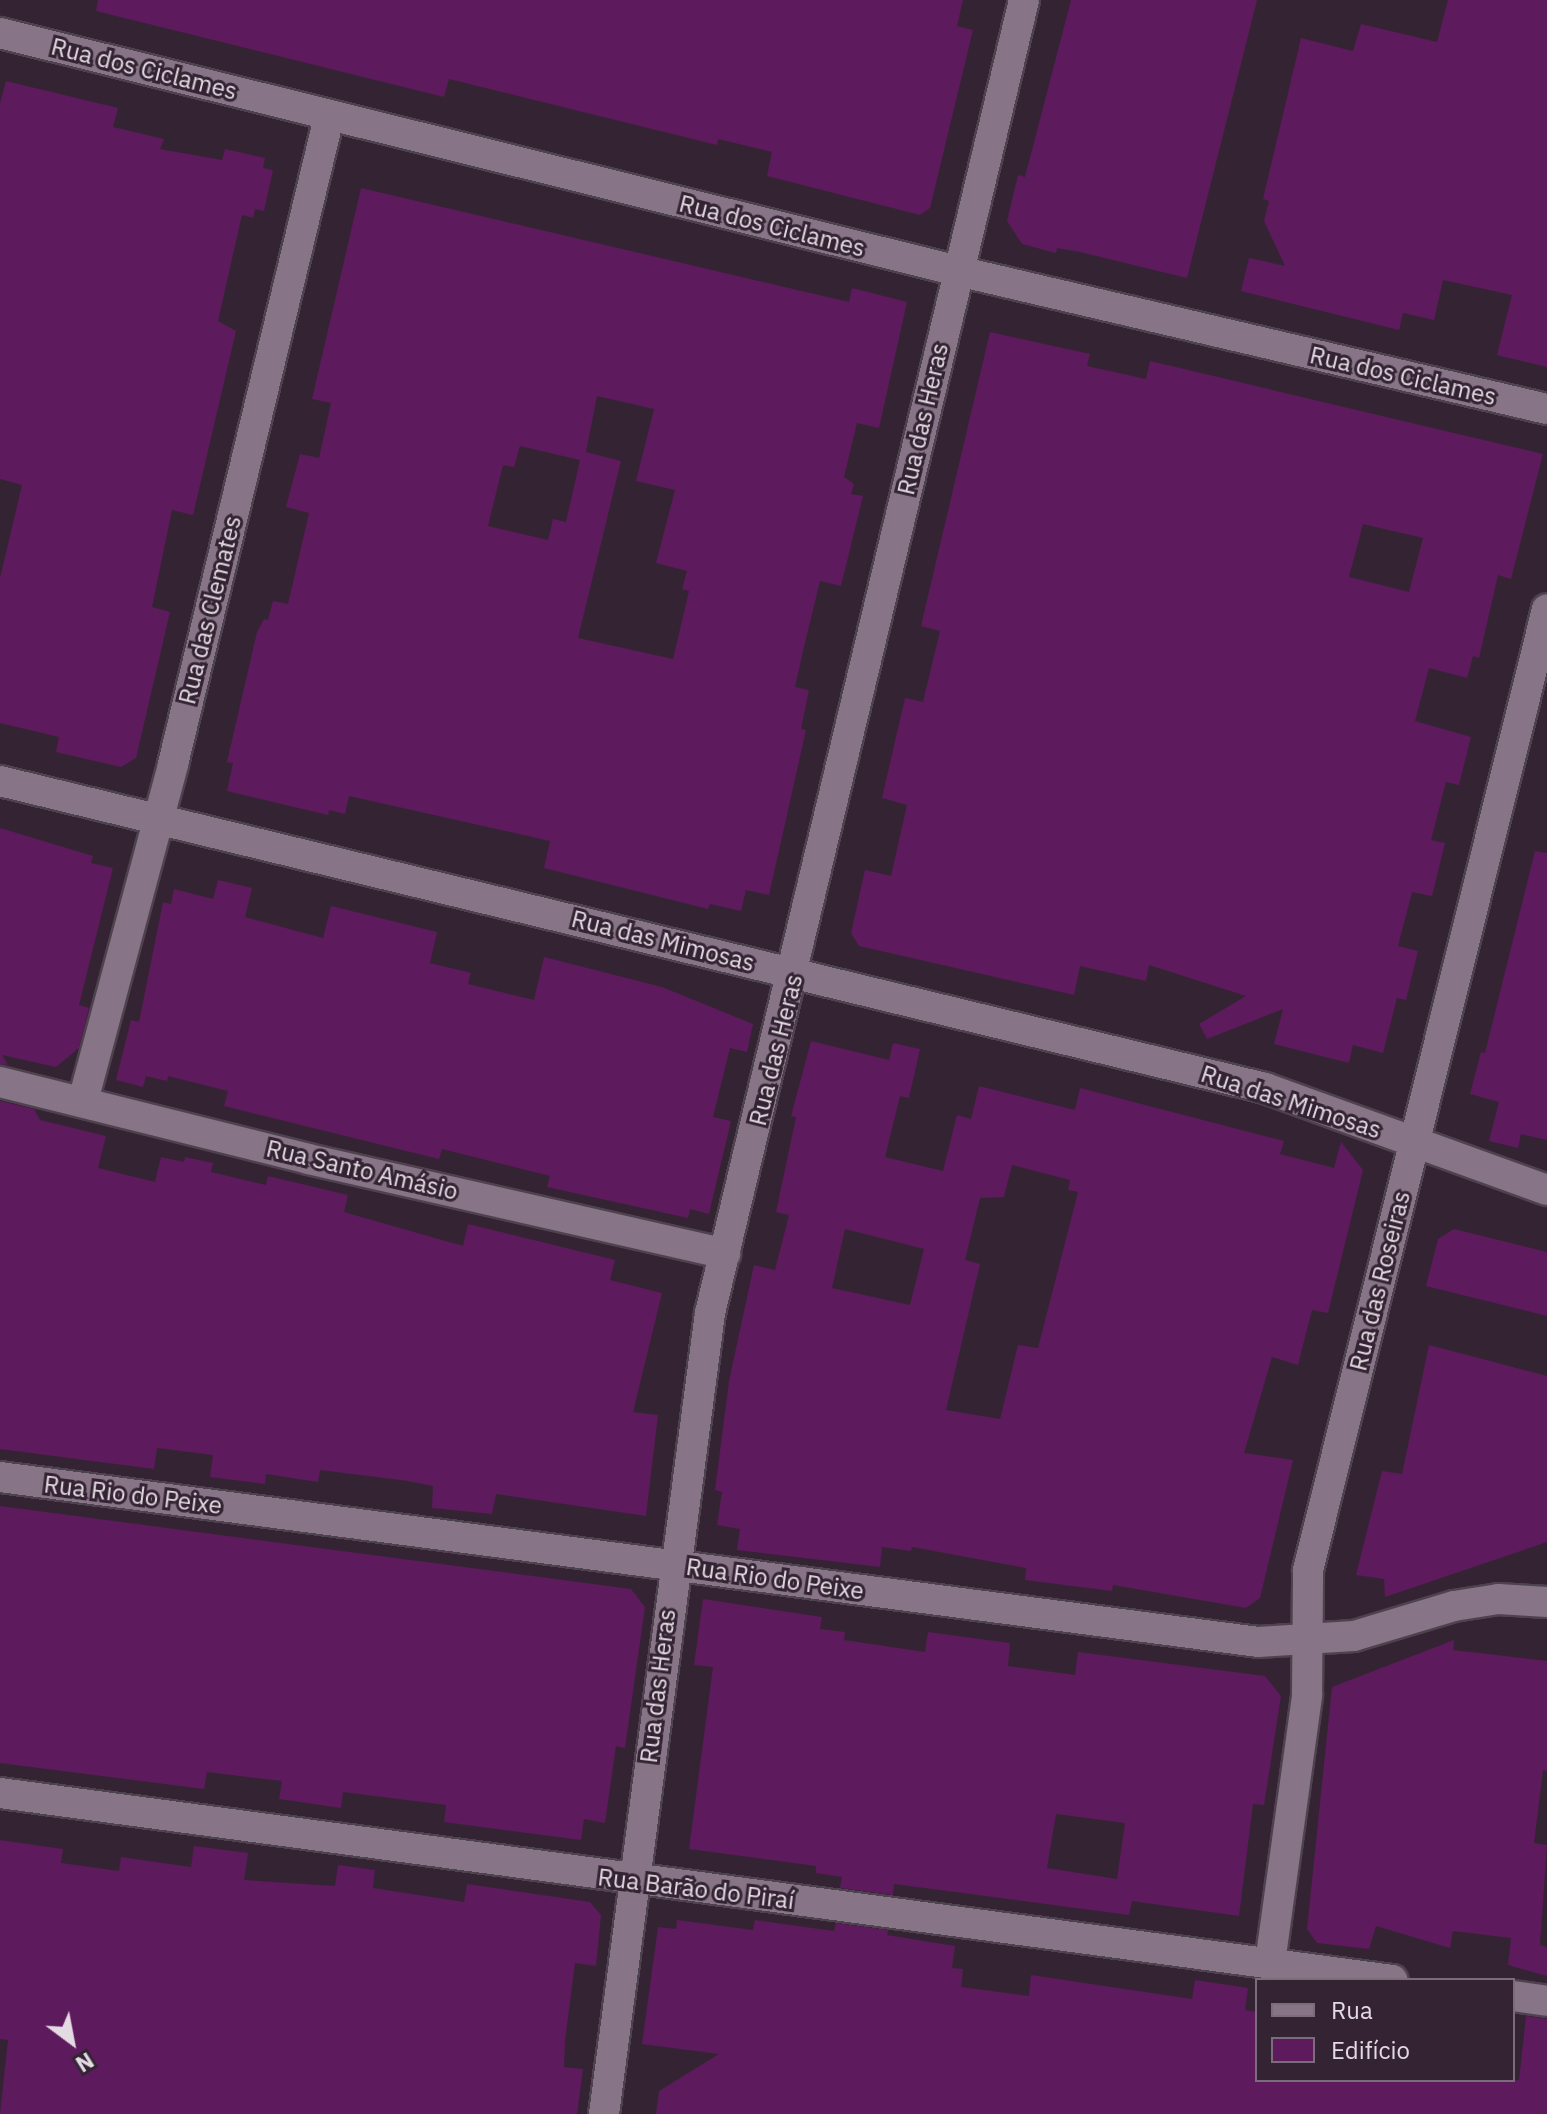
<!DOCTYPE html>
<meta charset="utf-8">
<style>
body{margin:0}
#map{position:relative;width:1547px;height:2114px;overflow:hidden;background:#342433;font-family:"IBM Plex Sans",sans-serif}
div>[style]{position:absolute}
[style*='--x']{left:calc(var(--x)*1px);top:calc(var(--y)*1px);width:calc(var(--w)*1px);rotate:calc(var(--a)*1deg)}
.building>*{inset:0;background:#5d1a5d}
.roads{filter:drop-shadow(2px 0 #4f424f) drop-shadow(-2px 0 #4f424f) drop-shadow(0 2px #4f424f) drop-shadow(0 -2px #4f424f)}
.minor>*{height:30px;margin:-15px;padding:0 15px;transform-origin:15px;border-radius:15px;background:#877486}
span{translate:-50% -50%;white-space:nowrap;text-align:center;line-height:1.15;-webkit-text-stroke:6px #342433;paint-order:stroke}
.street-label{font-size:24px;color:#e4dae3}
.legend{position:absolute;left:1255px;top:1978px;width:260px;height:104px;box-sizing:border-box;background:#342433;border:2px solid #7a6d79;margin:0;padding:10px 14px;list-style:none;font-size:24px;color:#e4dae3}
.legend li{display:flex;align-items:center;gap:16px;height:40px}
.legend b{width:40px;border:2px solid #7a6d79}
.north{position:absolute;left:32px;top:2002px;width:80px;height:80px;-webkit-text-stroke:6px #342433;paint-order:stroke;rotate:148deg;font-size:22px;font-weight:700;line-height:32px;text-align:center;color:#e4dae3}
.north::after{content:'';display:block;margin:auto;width:28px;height:36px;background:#e4dae3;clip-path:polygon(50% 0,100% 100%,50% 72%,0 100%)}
</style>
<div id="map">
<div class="building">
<div style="clip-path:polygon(98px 0,963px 0,957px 26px,973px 30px,930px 208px,920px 215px,767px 176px,772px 152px,718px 139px,717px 145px,449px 79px,444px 97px,96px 11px)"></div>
<div style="clip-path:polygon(1071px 0,1257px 0,1187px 278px,1080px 252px,1057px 248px,1056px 253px,1022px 244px,1007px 221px,1018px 175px,1025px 177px)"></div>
<div style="clip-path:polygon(1448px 0,1547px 0,1547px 367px,1497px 355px,1512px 295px,1443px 280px,1434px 320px,1403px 313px,1399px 330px,1241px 291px,1249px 258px,1285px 266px,1264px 221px,1269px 201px,1263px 199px,1301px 38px,1353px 51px,1361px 24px,1437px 42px)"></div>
<div style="clip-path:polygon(6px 81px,118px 108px,113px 127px,164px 139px,160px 149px,222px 160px,225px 149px,265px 158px,263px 168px,273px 170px,264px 211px,255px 209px,253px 218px,242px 215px,218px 321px,236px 331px,193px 515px,172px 510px,152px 607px,170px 612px,136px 758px,121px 767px,56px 752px,59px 737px,0 723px,0 578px,22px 485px,0 479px,0 103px)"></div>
<div style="clip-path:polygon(evenodd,361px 188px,849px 302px,852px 288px,907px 302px,879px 428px,857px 423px,844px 477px,854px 484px,851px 494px,863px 496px,841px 586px,820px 581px,803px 651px,795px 687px,809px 690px,801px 729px,806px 730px,769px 895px,746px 890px,741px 911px,710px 904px,708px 909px,544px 868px,550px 841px,349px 796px,345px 814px,329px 810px,328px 815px,227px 791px,233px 763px,227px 762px,257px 632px,264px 619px,268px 620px,273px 601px,288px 604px,309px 513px,286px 507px,300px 454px,319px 458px,331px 403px,312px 399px,361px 188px,597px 396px,654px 409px,636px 481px,675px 490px,656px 563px,687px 571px,682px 589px,689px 591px,673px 659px,578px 638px,621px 461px,586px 452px,597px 396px,361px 188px,520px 446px,580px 460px,566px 522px,553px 519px,548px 540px,488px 526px,503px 465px,514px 467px,520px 446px)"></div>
<div style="clip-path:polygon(evenodd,990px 332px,1090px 354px,1087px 366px,1146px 379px,1150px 361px,1543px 454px,1511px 579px,1498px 575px,1479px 658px,1473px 656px,1467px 678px,1429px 668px,1415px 721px,1471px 737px,1459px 785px,1446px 782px,1431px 840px,1445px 843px,1432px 896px,1412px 892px,1398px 946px,1418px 951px,1406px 1000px,1397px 998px,1383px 1053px,1353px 1045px,1349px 1063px,1274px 1044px,1283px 1009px,1207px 1039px,1199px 1024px,1246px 996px,1149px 965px,1146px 981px,1080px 966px,1074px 995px,859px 946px,851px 933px,865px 870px,891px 876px,907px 805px,882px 798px,905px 698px,923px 702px,940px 631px,921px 626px,990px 332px,1363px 524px,1423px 538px,1409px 592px,1349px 577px,1363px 524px)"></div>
<div style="clip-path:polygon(0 828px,93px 856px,91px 863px,113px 868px,79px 1005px,89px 1008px,79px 1048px,56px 1067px,2px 1055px,8px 1065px,0 1064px)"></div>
<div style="clip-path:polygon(1535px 851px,1547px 853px,1547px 1140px,1521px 1134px,1518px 1148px,1489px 1141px,1499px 1102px,1470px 1094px,1481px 1052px,1485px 1053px)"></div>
<div style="clip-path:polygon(218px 880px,252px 888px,245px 917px,323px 938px,331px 906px,437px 932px,430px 963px,471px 973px,468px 984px,534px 1000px,544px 957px,662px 987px,753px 1024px,747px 1052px,730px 1048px,713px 1117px,731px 1121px,709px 1214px,690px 1209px,688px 1218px,547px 1187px,550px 1176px,442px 1149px,439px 1159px,224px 1106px,228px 1091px,168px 1076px,167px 1081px,146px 1076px,143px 1087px,116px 1080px,131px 1020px,139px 1022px,163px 902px,171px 904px,174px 889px,213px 899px)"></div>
<div style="clip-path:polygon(evenodd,811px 1041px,889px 1060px,893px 1043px,920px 1049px,909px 1098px,900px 1096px,885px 1157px,943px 1171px,957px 1115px,971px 1119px,979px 1086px,1075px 1110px,1080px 1088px,1284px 1141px,1280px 1154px,1334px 1168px,1341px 1142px,1363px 1170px,1328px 1313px,1312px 1310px,1298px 1365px,1272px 1357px,1244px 1453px,1293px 1460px,1260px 1598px,1246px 1608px,1113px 1585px,1112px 1591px,1025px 1580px,1026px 1568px,912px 1547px,911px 1551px,882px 1547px,880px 1567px,737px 1550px,740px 1529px,717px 1525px,722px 1492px,715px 1490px,729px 1381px,754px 1265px,775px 1270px,789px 1215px,776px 1212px,796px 1117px,791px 1116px,811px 1041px,1012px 1165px,1070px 1180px,1068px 1190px,1078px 1192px,1038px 1348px,1018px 1345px,1000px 1419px,946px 1410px,980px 1264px,965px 1260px,980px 1198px,1004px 1197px,1012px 1165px,811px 1041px,845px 1229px,924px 1249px,910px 1305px,832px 1288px,845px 1229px)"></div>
<div style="clip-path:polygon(0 1101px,34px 1109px,40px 1120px,106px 1136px,98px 1168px,155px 1182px,161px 1157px,184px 1162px,185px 1157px,213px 1163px,211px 1172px,266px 1185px,268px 1176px,348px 1195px,344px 1212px,463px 1246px,468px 1224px,615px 1260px,610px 1280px,662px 1293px,633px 1412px,658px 1415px,646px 1516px,496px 1494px,492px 1514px,432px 1508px,433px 1486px,408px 1481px,320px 1470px,318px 1482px,266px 1474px,265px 1484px,210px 1477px,213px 1455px,157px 1448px,154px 1469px,0 1449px)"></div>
<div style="clip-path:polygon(1454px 1229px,1547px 1252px,1547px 1316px,1426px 1286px,1438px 1239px)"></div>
<div style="clip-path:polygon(1429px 1345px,1547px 1376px,1547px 1542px,1385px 1597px,1384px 1579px,1356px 1575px,1382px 1471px,1402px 1474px)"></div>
<div style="clip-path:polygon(0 1506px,631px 1589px,645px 1607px,625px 1748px,616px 1746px,605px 1823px,584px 1819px,581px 1840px,444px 1822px,446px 1805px,343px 1792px,341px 1808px,279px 1799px,282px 1781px,207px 1772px,204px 1789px,0 1763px)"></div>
<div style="clip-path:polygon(evenodd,703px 1599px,822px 1617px,820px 1629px,845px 1632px,844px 1640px,925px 1652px,928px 1632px,1010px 1643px,1008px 1666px,1075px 1675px,1078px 1652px,1265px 1676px,1281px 1696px,1264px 1805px,1253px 1804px,1239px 1916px,1132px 1901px,1129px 1915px,894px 1884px,893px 1895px,840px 1888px,842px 1877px,816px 1873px,816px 1866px,689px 1849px,713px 1667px,694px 1665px,703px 1599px,1056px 1814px,1125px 1823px,1117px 1879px,1047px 1868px,1056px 1814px)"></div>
<div style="clip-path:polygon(1454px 1640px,1453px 1650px,1547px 1661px,1547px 1771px,1543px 1770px,1534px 1843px,1547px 1845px,1540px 1945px,1547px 1947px,1547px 1976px,1508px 1965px,1511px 1938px,1453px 1931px,1450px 1948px,1376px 1926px,1369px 1949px,1317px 1943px,1307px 1929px,1332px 1687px)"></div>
<div style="clip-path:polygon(0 1840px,63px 1849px,61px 1863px,119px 1871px,121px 1857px,191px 1867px,194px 1846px,248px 1853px,244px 1880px,335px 1886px,338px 1865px,375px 1870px,373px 1888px,464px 1902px,467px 1884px,590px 1902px,601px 1915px,596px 1966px,575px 1963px,565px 2041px,564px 2067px,583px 2069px,577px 2114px,0 2114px,8px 2040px,0 2039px)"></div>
<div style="clip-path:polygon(677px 1920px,753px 1930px,755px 1920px,834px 1931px,836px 1923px,888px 1930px,887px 1935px,955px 1946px,952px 1968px,963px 1969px,961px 1987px,1029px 1996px,1031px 1975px,1192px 1999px,1195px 1980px,1248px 1988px,1245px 2010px,1257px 2012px,1257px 2080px,1519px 2080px,1526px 2016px,1547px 2019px,1547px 2114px,656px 2114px,659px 2091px,719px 2054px,642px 2044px,658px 1927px,676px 1929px)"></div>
</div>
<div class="roads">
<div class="minor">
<div style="--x:0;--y:33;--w:987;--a:13.95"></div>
<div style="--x:958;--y:271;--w:605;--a:13.19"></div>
<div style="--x:0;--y:781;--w:1302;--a:13.64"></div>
<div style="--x:1265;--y:1088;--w:300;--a:19.9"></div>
<div style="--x:0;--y:1082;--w:317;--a:14"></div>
<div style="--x:308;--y:1159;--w:428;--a:12.8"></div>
<div style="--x:83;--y:1101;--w:349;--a:-75"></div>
<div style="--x:173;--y:764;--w:666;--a:-76.44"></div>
<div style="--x:0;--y:1477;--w:1269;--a:7.47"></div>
<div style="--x:1258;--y:1642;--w:96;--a:-3.6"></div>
<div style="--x:1354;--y:1636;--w:104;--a:-16.7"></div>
<div style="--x:1454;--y:1606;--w:45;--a:-9"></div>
<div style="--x:1498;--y:1599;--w:49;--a:3.5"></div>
<div style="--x:0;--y:1793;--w:1405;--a:7.65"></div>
<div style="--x:1270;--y:1963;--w:271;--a:-82.1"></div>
<div style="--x:1307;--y:1695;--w:125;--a:-89.5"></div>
<div style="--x:1308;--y:1570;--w:990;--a:-76.03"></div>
<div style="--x:1513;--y:1996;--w:34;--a:8"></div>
<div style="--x:604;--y:2114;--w:808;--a:-82.46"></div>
<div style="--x:710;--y:1313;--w:1350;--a:-76.55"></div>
</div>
</div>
<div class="street-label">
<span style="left:144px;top:69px;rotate:14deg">Rua dos Ciclames</span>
<span style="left:772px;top:226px;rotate:14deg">Rua dos Ciclames</span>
<span style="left:1403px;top:376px;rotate:13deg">Rua dos Ciclames</span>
<span style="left:923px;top:419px;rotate:-77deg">Rua das Heras</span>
<span style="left:210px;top:610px;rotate:-76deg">Rua das Clemates</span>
<span style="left:663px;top:941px;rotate:14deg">Rua das Mimosas</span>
<span style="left:776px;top:1050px;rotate:-76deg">Rua das Heras</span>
<span style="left:1291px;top:1102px;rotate:18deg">Rua das Mimosas</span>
<span style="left:362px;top:1170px;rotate:13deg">Rua Santo Amásio</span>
<span style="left:1380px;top:1281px;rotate:-76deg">Rua das Roseiras</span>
<span style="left:133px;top:1495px;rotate:7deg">Rua Rio do Peixe</span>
<span style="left:775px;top:1579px;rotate:8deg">Rua Rio do Peixe</span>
<span style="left:658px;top:1686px;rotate:-83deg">Rua das Heras</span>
<span style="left:696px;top:1889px;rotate:7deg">Rua Barão do Piraí</span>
</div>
<ul class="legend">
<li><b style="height:10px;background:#877486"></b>Rua</li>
<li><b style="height:22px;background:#5d1a5d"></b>Edifício</li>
</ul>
<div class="north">N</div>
</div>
